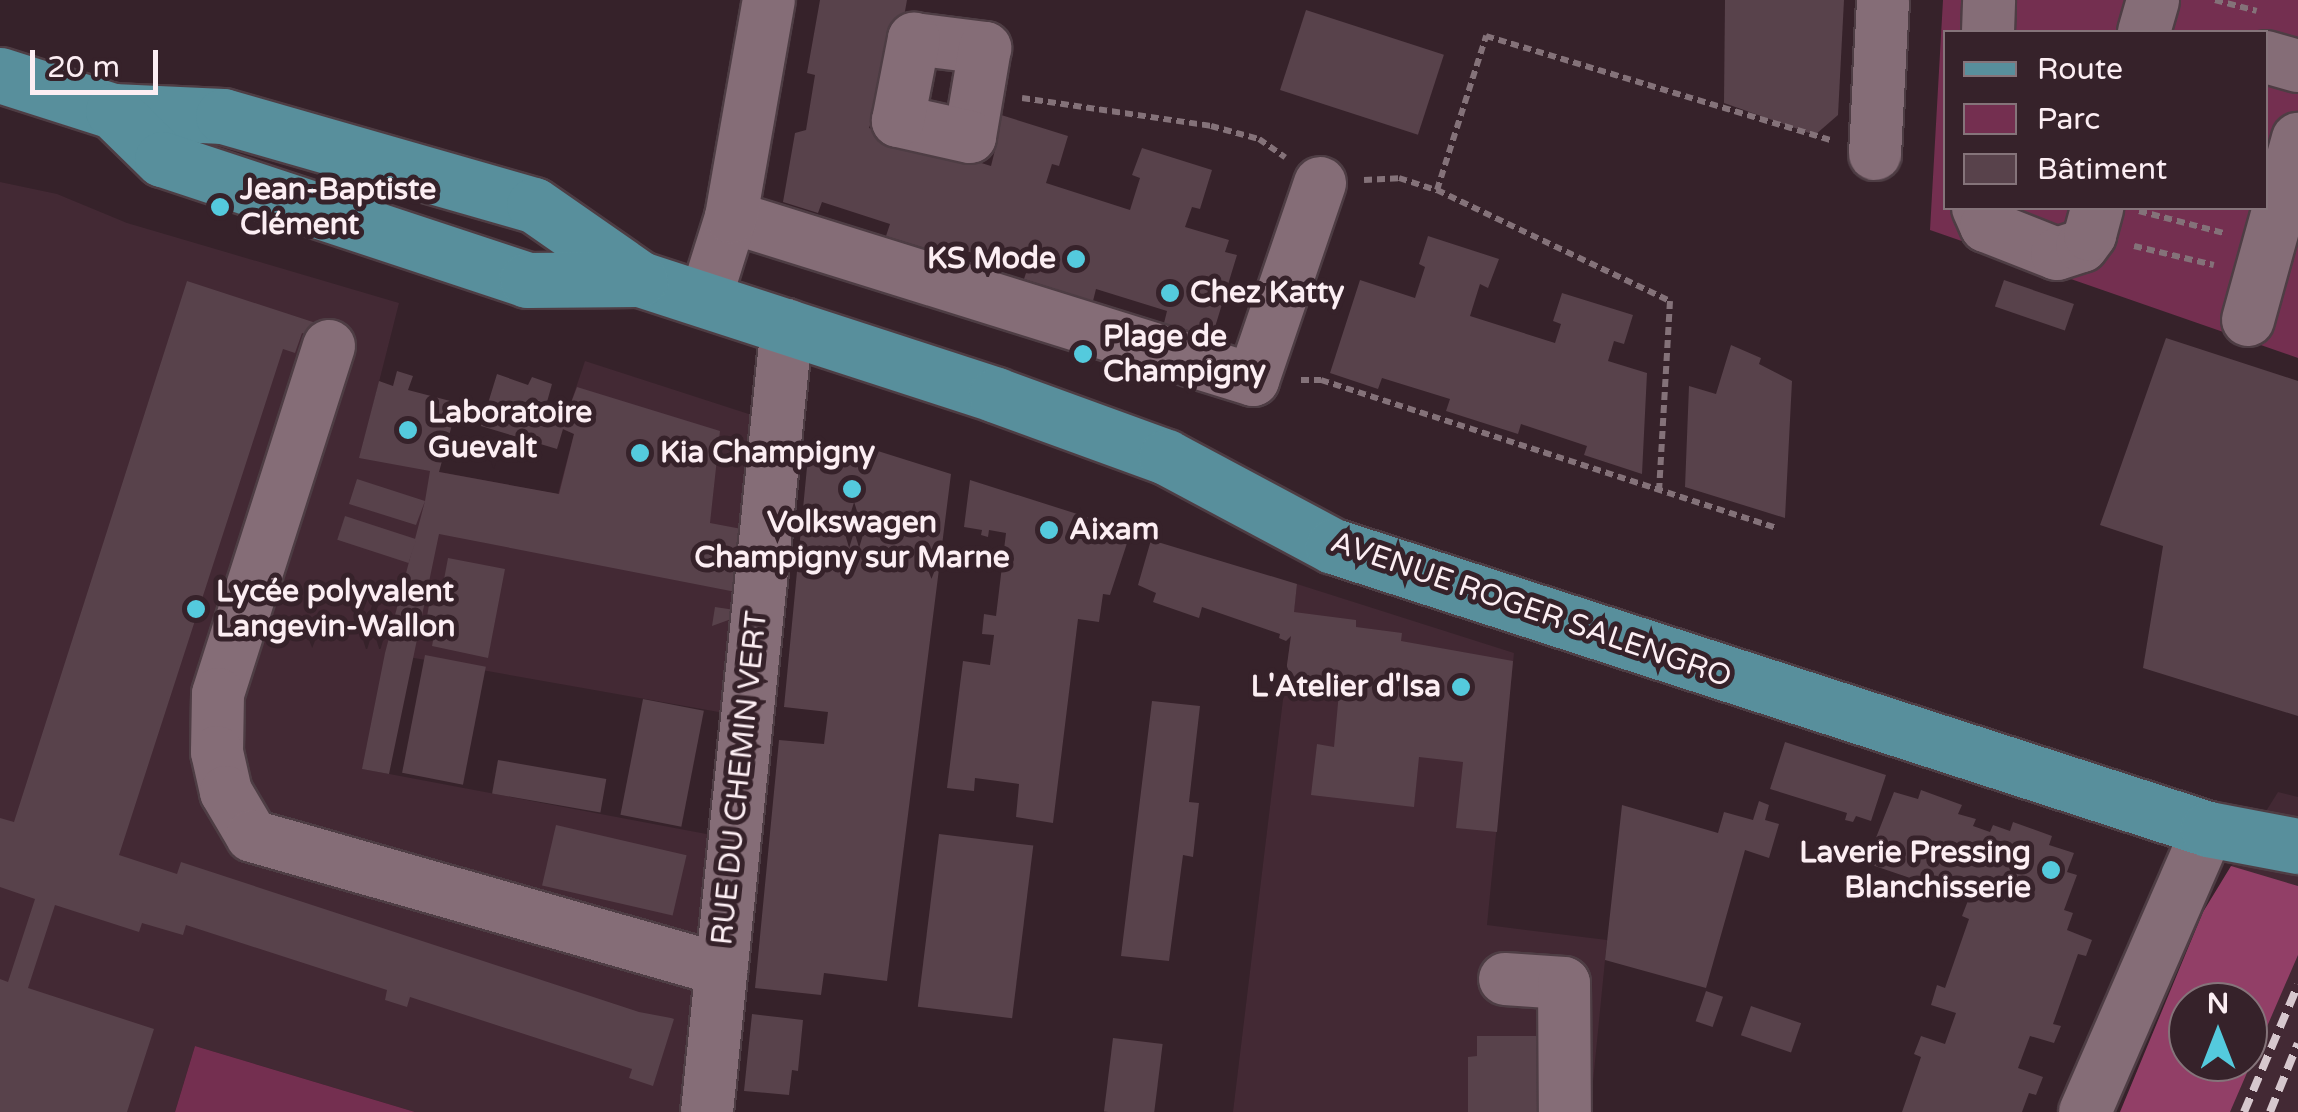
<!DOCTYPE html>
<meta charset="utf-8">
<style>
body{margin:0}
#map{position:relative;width:2298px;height:1112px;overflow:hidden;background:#36222a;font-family:"Varela Round",sans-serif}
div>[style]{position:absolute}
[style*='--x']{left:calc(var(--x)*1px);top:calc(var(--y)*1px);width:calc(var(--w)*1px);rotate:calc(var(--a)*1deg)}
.built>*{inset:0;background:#432934}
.green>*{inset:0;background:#742f50}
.forest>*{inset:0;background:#923f67}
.building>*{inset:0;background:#58424b;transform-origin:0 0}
.path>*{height:6px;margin-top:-3px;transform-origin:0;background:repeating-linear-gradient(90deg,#847279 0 8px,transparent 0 13px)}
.roads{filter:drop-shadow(2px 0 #4e3d44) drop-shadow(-2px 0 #4e3d44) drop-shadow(0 2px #4e3d44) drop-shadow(0 -2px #4e3d44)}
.minor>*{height:52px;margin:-26px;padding:0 26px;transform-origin:26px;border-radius:26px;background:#856d77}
.major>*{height:55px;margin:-27.5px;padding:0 27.5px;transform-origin:27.5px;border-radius:27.5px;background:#588f9c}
.rail>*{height:8px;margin-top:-4px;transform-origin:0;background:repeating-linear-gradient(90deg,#d7c8ce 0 15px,transparent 0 23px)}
.dots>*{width:28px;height:28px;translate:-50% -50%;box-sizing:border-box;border:5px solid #36222a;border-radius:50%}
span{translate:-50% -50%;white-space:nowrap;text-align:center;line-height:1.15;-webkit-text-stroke:10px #36222a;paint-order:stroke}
.poi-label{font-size:30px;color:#fceef3;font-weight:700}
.left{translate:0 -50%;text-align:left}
.right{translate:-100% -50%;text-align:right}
.street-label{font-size:30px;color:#fceef3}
.legend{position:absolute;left:1943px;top:30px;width:325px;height:180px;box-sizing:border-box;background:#36222a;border:2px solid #85747a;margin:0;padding:12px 18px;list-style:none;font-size:30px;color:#fceef3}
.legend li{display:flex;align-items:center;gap:20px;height:50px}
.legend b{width:50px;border:2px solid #85747a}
.north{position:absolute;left:2168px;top:982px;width:100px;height:100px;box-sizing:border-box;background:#36222a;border:2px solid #85747a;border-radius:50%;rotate:0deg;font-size:28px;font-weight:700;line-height:40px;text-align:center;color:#fceef3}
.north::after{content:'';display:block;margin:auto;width:35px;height:45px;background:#54cadd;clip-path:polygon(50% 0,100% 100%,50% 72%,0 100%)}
.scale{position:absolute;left:30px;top:50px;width:128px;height:45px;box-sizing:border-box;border:5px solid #fceef3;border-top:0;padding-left:12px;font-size:30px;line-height:35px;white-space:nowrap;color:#fceef3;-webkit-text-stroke:8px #36222a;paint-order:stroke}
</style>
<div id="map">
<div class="built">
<div style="clip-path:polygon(0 182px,57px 194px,127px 223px,399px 303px,360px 457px,558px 494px,574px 434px,562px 429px,585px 361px,758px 417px,730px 714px,386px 653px,363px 769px,717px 836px,680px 1112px,415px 1112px,195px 1046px,175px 1112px,0 1112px)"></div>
<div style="clip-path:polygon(1297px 584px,1514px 653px,1487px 925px,1607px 940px,1590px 1112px,1233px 1112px)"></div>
<div style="clip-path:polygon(evenodd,2278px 792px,2298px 797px,2298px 1112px,2120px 1112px,2203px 912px,2278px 792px,2188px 1002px,2248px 1002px,2248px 1062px,2188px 1062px,2188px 1002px)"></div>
</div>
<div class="green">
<div style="clip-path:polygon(evenodd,1943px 0,2298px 0,2298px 358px,1930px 230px,1943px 0,1946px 32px,2266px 32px,2266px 208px,1946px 208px,1946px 32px)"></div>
<div style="clip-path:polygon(195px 1046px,415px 1112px,175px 1112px)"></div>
</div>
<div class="forest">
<div style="clip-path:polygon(evenodd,2231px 866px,2298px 886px,2298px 955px,2230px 1112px,2120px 1112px,2203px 912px,2231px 866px,2188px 1002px,2248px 1002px,2248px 1062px,2188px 1062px,2188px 1002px)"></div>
</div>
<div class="building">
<div style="clip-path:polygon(820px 0,907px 0,891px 89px,883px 88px,869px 128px,991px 166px,996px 146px,989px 143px,998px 114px,1068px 136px,1059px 166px,1052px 164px,1046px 183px,1130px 210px,1140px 178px,1132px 175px,1142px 148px,1212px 170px,1200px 209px,1192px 207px,1185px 227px,1229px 240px,1225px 252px,1237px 255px,1212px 337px,1164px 323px,1167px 311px,1096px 289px,1093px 301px,1024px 279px,1027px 270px,960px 249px,957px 258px,886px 236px,890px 224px,822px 202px,818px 213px,783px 202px,795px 133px,806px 130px,815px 75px,807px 73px)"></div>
<div style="clip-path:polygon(1725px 0,1844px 0,1838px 115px,1815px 135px,1724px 103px)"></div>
<div style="left:1306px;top:10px;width:145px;height:84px;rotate:18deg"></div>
<div style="clip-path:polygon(1428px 236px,1499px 259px,1488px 288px,1480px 284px,1470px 316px,1555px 343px,1561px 324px,1553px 321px,1562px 293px,1633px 315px,1624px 344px,1614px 341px,1608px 361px,1647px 373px,1642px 474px,1584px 455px,1587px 446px,1521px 424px,1518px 434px,1446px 411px,1450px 399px,1382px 378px,1378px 389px,1330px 373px,1360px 280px,1415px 298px,1425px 267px,1419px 264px)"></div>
<div style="left:2004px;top:280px;width:74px;height:28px;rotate:19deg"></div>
<div style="clip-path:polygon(187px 281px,316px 323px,312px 336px,302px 333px,295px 353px,283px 349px,119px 855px,177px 874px,181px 862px,639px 1012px,671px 1018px,674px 1019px,653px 1086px,629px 1078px,632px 1069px,410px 997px,407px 1007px,385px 1000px,387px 990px,186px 925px,183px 935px,142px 923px,139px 932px,55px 905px,28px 988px,154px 1029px,127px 1112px,0 1112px,0 979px,8px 982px,35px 899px,0 887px,0 818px,14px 822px)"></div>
<div style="clip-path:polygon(2166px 338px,2298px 381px,2298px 716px,2143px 668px,2163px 546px,2100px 525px)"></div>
<div style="clip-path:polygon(1731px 345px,1761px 358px,1759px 364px,1792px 381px,1785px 518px,1685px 487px,1689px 386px,1716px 394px)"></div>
<div style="clip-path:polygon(397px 371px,413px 376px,408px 390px,458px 403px,439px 472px,559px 494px,574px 434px,563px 429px,557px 449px,481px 426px,497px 374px,528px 385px,532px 377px,552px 384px,547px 402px,569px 408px,577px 387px,720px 431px,710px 523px,747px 530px,741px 593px,439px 534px,389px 774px,362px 769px,385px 653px,425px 501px,416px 525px,349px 504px,357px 479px,425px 501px,430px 471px,359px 458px,379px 381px,393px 386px)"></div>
<div style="clip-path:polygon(846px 441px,951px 474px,887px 981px,824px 973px,821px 995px,755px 988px,779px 740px,824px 744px,828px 712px,784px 707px,807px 467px,832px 444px,835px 448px)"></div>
<div style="clip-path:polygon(970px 480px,1131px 531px,1110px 595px,1103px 594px,1099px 622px,1078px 619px,1053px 823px,1016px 817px,1019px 784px,975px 778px,974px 791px,947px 788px,963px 661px,990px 665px,994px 635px,982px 634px,984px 614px,996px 616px,1006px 533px,989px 530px,988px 537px,981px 535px,982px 530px,964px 527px)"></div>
<div style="left:345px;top:516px;width:75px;height:25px;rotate:18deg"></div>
<div style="clip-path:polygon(1151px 540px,1297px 584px,1294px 612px,1356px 620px,1356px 627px,1402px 633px,1401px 641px,1513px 661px,1497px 832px,1456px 828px,1463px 762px,1419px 757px,1414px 807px,1311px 795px,1317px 744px,1334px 747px,1339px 692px,1328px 691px,1329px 685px,1285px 679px,1291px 636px,1286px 641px,1279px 638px,1280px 634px,1202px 607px,1199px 618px,1153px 602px,1156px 593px,1138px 585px)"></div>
<div style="clip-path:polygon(448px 558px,505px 569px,488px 658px,432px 646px,435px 630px,425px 628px,429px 605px,439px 606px)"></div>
<div style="clip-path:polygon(715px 607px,735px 610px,734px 618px,712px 626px)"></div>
<div style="left:425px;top:655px;width:62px;height:120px;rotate:11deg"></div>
<div style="left:643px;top:699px;width:62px;height:118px;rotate:11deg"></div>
<div style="clip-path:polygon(1152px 701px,1200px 706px,1189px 802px,1199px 803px,1193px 857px,1183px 855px,1169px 961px,1121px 956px)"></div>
<div style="clip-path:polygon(1785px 742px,1886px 775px,1871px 821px,1856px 816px,1853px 822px,1845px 820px,1847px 813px,1770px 789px)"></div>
<div style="left:498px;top:760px;width:110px;height:34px;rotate:10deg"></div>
<div style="clip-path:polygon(1921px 790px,1962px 805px,1958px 814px,1976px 819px,1973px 826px,1990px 832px,1993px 825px,2010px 831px,2013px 822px,2052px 836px,2049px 845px,2074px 853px,2067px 872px,2077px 875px,2064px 910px,2073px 913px,2067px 930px,2092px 940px,2086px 956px,2078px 954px,2053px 1024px,2061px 1026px,2054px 1043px,2030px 1036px,2018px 1068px,2043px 1077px,2036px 1095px,2029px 1093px,2022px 1112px,1902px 1112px,1921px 1057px,1914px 1054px,1921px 1036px,1945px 1044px,1956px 1013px,1931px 1005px,1937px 985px,1945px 988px,1969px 919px,1962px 916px,1969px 898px,1866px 863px,1894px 792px,1918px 799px)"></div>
<div style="clip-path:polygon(1759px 801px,1769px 805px,1765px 820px,1779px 824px,1769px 858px,1745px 850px,1706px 988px,1605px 960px,1622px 805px,1718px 833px,1724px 812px,1753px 820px)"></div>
<div style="left:556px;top:825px;width:134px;height:62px;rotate:13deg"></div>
<div style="left:939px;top:834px;width:95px;height:174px;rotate:7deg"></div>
<div style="left:1706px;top:991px;width:18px;height:32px;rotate:19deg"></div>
<div style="left:1751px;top:1006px;width:53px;height:31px;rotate:19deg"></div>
<div style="clip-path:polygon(752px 1014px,803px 1020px,798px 1071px,792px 1070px,789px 1095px,744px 1091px)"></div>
<div style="clip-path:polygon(1477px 1036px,1548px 1036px,1548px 1112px,1468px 1112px,1468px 1057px,1477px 1056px)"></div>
<div style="left:1113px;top:1038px;width:50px;height:74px;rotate:7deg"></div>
</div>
<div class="path">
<div style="--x:2215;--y:0;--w:43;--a:14.7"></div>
<div style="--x:1022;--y:98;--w:191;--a:8.4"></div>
<div style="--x:1211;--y:126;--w:50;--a:15.2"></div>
<div style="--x:1259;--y:139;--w:32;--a:35"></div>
<div style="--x:1364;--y:180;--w:35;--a:-3"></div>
<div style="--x:1399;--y:178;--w:40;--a:18"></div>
<div style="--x:1437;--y:190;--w:162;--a:-72.3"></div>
<div style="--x:1486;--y:36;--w:360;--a:16.8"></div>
<div style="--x:1437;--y:190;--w:258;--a:25.5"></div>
<div style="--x:1670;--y:301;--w:188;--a:93.3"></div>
<div style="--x:2139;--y:211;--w:88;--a:14.5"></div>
<div style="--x:2134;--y:246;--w:82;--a:13.4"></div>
<div style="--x:1301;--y:380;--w:20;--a:0"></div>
<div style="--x:1321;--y:380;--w:478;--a:18"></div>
</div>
<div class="roads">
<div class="minor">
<div style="--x:1988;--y:32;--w:32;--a:-88"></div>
<div style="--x:2144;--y:32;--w:33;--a:-74"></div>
<div style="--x:914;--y:39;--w:72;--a:7.2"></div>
<div style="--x:985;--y:48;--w:90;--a:99.6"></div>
<div style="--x:970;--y:137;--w:74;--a:-167.5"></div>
<div style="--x:898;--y:121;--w:84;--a:-79"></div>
<div style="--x:2266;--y:57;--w:33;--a:16"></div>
<div style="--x:1875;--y:154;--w:154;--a:-87"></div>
<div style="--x:1978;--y:208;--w:20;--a:66"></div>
<div style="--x:1986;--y:226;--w:76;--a:21.5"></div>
<div style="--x:2057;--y:254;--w:26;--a:-18"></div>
<div style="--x:2082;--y:246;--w:14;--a:-54"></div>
<div style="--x:2090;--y:235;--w:28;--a:-75"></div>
<div style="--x:731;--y:217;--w:547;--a:17.34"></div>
<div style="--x:1253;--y:380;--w:208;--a:-71.2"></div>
<div style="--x:705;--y:300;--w:87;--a:-72.6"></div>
<div style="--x:731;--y:217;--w:220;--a:-80.1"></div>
<div style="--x:2248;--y:320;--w:188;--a:-74.6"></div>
<div style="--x:329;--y:346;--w:365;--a:107.7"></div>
<div style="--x:218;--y:694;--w:58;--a:91"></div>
<div style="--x:217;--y:752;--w:41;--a:77.3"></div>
<div style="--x:226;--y:792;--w:51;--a:59.4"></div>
<div style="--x:252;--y:836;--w:488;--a:15.9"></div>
<div style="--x:1505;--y:979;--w:59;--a:3.9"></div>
<div style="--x:1564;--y:983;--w:129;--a:89.6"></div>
<div style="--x:707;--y:1112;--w:791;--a:-84.2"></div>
<div style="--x:2085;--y:1112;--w:309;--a:-66.5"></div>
</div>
<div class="major">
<div style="--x:0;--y:75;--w:119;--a:17.7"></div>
<div style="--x:113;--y:111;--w:110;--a:2.6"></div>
<div style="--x:223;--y:116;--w:323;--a:16"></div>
<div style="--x:534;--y:205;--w:129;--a:34.9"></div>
<div style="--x:640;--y:279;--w:374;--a:18"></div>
<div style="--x:996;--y:395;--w:181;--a:20"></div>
<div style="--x:1166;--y:457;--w:189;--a:28.1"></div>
<div style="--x:1333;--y:546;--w:920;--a:17.92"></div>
<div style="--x:2208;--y:829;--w:92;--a:10.7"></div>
<div style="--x:113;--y:111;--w:69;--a:44.4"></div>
<div style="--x:162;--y:159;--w:385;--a:18.3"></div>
<div style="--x:527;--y:280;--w:113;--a:-0.5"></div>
</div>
</div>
<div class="rail">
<div style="--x:2244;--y:1112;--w:138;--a:-67"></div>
<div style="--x:2270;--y:1112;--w:74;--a:-67.9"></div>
</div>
<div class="dots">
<div style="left:220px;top:207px;background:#54cadd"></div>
<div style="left:1076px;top:259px;background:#54cadd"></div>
<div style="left:1170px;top:293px;background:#54cadd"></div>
<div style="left:1083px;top:354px;background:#54cadd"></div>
<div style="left:408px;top:430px;background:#54cadd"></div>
<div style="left:640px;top:453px;background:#54cadd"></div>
<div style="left:852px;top:489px;background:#54cadd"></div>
<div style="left:1049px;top:530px;background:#54cadd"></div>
<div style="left:196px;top:609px;background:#54cadd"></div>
<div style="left:1461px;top:687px;background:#54cadd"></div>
<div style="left:2051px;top:870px;background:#54cadd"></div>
</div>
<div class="poi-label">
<span class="left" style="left:240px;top:207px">Jean-Baptiste<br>Clément</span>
<span class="right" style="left:1056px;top:259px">KS Mode</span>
<span class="left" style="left:1190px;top:293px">Chez Katty</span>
<span class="left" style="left:1103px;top:354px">Plage de<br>Champigny</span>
<span class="left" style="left:428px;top:430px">Laboratoire<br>Guevalt</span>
<span class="left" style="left:660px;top:453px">Kia Champigny</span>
<span style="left:852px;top:540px">Volkswagen<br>Champigny sur Marne</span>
<span class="left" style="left:1069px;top:530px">Aixam</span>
<span class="left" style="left:216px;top:609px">Lycée polyvalent<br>Langevin-Wallon</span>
<span class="right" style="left:1441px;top:687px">L'Atelier d'Isa</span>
<span class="right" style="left:2031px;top:870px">Laverie Pressing<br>Blanchisserie</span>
</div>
<div class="street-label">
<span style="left:1531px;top:610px;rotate:19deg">AVENUE ROGER SALENGRO</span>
<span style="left:740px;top:778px;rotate:-84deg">RUE DU CHEMIN VERT</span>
</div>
<ul class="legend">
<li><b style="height:12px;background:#588f9c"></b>Route</li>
<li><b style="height:28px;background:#742f50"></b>Parc</li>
<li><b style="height:28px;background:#58424b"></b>Bâtiment</li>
</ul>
<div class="north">N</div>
<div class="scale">20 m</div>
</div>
